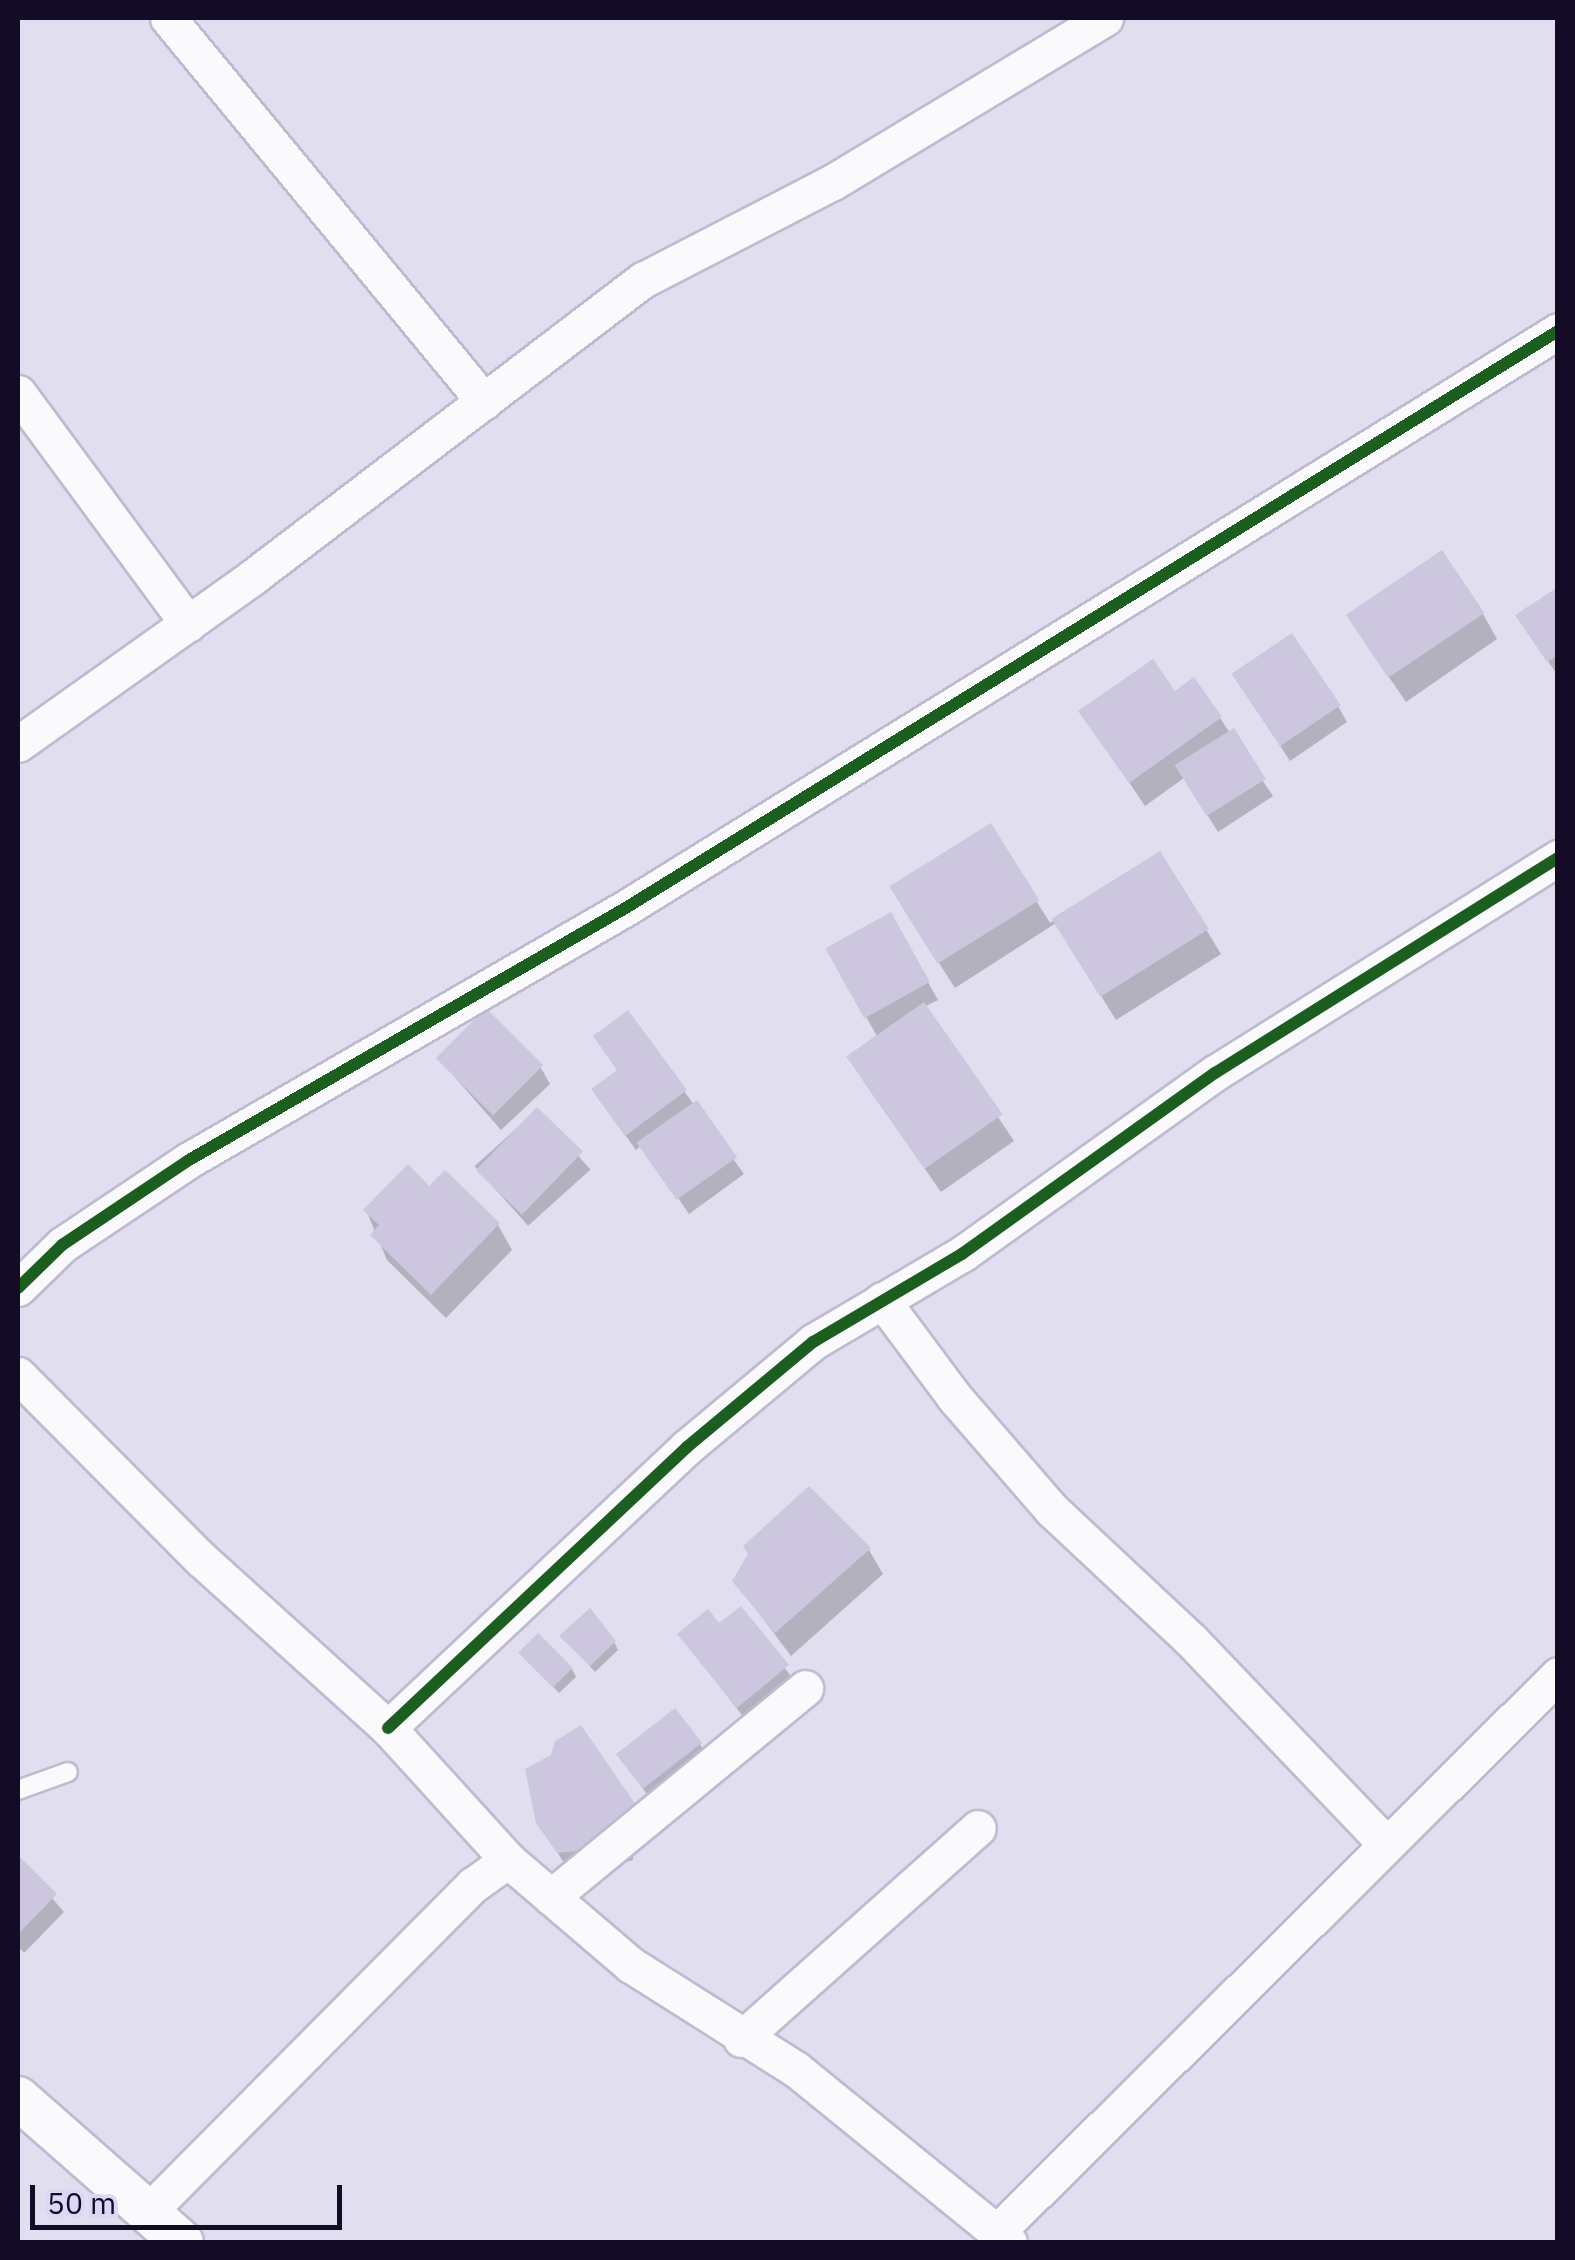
<!DOCTYPE html>
<style>
body{margin:0}
#map{position:relative;width:1575px;height:2260px;overflow:hidden;background:#e1deef;font-family:"IBM Plex Sans",sans-serif}
div>[style]{position:absolute}
[style*='--x']{left:calc(var(--x)*1px);top:calc(var(--y)*1px);width:calc(var(--w)*1px);rotate:calc(var(--a)*1deg)}
.shadow>*{inset:0;background:#0003;transform-origin:0 0}
.building>*{inset:0;background:#ccc7de;transform-origin:0 0}
.roads{filter:drop-shadow(2px 0 #bfbad0) drop-shadow(-2px 0 #bfbad0) drop-shadow(0 2px #bfbad0) drop-shadow(0 -2px #bfbad0)}
.service>*{height:18px;margin:-9px;padding:0 9px;transform-origin:9px;border-radius:9px;background:#fafafd}
.minor>*{height:35px;margin:-17.5px;padding:0 17.5px;transform-origin:17.5px;border-radius:17.5px;background:#fafafd}
.tertiary>*{height:42px;margin:-21px;padding:0 21px;transform-origin:21px;border-radius:21px;background:#fafafd}
.cycleway>*{height:12px;margin:-6px;padding:0 6px;transform-origin:6px;border-radius:6px;background:#1b5e20}
span{translate:-50% -50%;white-space:nowrap;text-align:center;line-height:1.15;-webkit-text-stroke:8px #ddd7f6;paint-order:stroke}
.frame{position:absolute;inset:0;border:20px solid #140b27;pointer-events:none}
.scale{position:absolute;left:30px;top:2185px;width:312px;height:45px;box-sizing:border-box;border:5px solid #140b27;border-top:0;padding-left:12px;font-size:30px;line-height:35px;white-space:nowrap;color:#140b27;-webkit-text-stroke:8px #ddd7f6;paint-order:stroke}
</style>
<div id="map">
<div class="shadow">
<div style="clip-path:polygon(1558px 590px,1558px 676px,1528px 632px)"></div>
<div style="clip-path:polygon(1483px 614px,1497px 639px,1406px 702px,1364px 641px)"></div>
<div style="clip-path:polygon(1244px 691px,1338px 706px,1347px 722px,1290px 761px)"></div>
<div style="clip-path:polygon(1175px 694px,1220px 718px,1273px 796px,1218px 832px,1184px 778px,1145px 806px,1082px 712px)"></div>
<div style="clip-path:polygon(990px 826px,1050px 923px,1160px 854px,1221px 954px,1116px 1020px,1056px 923px,955px 988px,907px 913px)"></div>
<div style="clip-path:polygon(890px 916px,938px 1000px,924px 1007px,1014px 1141px,941px 1192px,864px 1082px,878px 1038px,829px 951px)"></div>
<div style="clip-path:polygon(438px 1058px,541px 1068px,550px 1084px,501px 1130px)"></div>
<div style="clip-path:polygon(684px 1091px,744px 1174px,689px 1214px,642px 1145px,636px 1150px,604px 1106px)"></div>
<div style="left:537px;top:1110px;width:80px;height:84px;rotate:48deg"></div>
<div style="clip-path:polygon(445px 1173px,498px 1225px,512px 1250px,446px 1318px,387px 1260px,366px 1210px,429px 1189px)"></div>
<div style="clip-path:polygon(809px 1490px,869px 1550px,883px 1574px,791px 1656px,735px 1581px)"></div>
<div style="clip-path:polygon(740px 1609px,796px 1683px,748px 1723px,680px 1635px,718px 1626px)"></div>
<div style="clip-path:polygon(563px 1636px,614px 1642px,618px 1650px,595px 1672px)"></div>
<div style="clip-path:polygon(522px 1653px,572px 1669px,576px 1677px,559px 1693px)"></div>
<div style="clip-path:polygon(700px 1744px,709px 1760px,654px 1804px,619px 1756px)"></div>
<div style="clip-path:polygon(553px 1757px,634px 1806px,633px 1860px,613px 1865px,611px 1873px,573px 1877px,538px 1822px)"></div>
<div style="clip-path:polygon(18px 1859px,64px 1912px,24px 1953px,18px 1946px)"></div>
</div>
<div class="building">
<div style="left:1442px;top:550px;width:76px;height:116px;rotate:56deg"></div>
<div style="clip-path:polygon(1558px 587px,1558px 655px,1547px 662px,1515px 615px)"></div>
<div style="left:1292px;top:633px;width:87px;height:73px;rotate:56deg"></div>
<div style="clip-path:polygon(1153px 659px,1175px 691px,1194px 677px,1222px 717px,1129px 783px,1078px 711px)"></div>
<div style="left:1234px;top:728px;width:60px;height:70px;rotate:58deg"></div>
<div style="left:991px;top:823px;width:91px;height:120px;rotate:58deg"></div>
<div style="left:1160px;top:851px;width:92px;height:128px;rotate:58deg"></div>
<div style="left:891px;top:912px;width:80px;height:75px;rotate:61deg"></div>
<div style="left:924px;top:1002px;width:137px;height:95px;rotate:55deg"></div>
<div style="left:486px;top:1008px;width:81px;height:71px;rotate:45deg"></div>
<div style="clip-path:polygon(628px 1010px,687px 1090px,625px 1136px,591px 1089px,617px 1070px,593px 1036px)"></div>
<div style="left:697px;top:1100px;width:70px;height:74px;rotate:55deg"></div>
<div style="left:537px;top:1107px;width:64px;height:88px;rotate:44deg"></div>
<div style="clip-path:polygon(408px 1164px,429px 1186px,445px 1170px,500px 1223px,431px 1295px,370px 1235px,379px 1225px,363px 1210px)"></div>
<div style="clip-path:polygon(809px 1486px,871px 1548px,775px 1633px,732px 1581px,748px 1554px,743px 1546px)"></div>
<div style="clip-path:polygon(741px 1606px,789px 1665px,737px 1708px,677px 1634px,708px 1609px,719px 1623px)"></div>
<div style="clip-path:polygon(590px 1608px,616px 1641px,590px 1666px,559px 1636px)"></div>
<div style="left:538px;top:1633px;width:49px;height:28px;rotate:45deg"></div>
<div style="left:675px;top:1708px;width:44px;height:75px;rotate:52deg"></div>
<div style="clip-path:polygon(581px 1725px,636px 1805px,625px 1813px,620px 1836px,598px 1849px,557px 1853px,536px 1823px,525px 1769px,551px 1755px,555px 1741px)"></div>
<div style="clip-path:polygon(18px 1855px,57px 1894px,18px 1934px)"></div>
</div>
<div class="roads">
<div class="service">
<div style="--x:18;--y:1790;--w:53;--a:-19.8"></div>
</div>
<div class="minor">
<div style="--x:168;--y:18;--w:497;--a:50.5"></div>
<div style="--x:18;--y:393;--w:287;--a:53.6"></div>
<div style="--x:18;--y:744;--w:290;--a:-35.4"></div>
<div style="--x:254;--y:576;--w:489;--a:-37.3"></div>
<div style="--x:643;--y:280;--w:214;--a:-27.3"></div>
<div style="--x:833;--y:182;--w:318;--a:-31.1"></div>
<div style="--x:18;--y:1288;--w:62;--a:-44.3"></div>
<div style="--x:62;--y:1245;--w:153;--a:-33.8"></div>
<div style="--x:189;--y:1160;--w:502;--a:-29.99"></div>
<div style="--x:624;--y:909;--w:1098;--a:-31.75"></div>
<div style="--x:882;--y:1300;--w:122;--a:53.3"></div>
<div style="--x:955;--y:1398;--w:148;--a:49.1"></div>
<div style="--x:1052;--y:1510;--w:190;--a:43.1"></div>
<div style="--x:1191;--y:1640;--w:279;--a:46.3"></div>
<div style="--x:18;--y:1375;--w:260;--a:45.2"></div>
<div style="--x:201;--y:1559;--w:252;--a:42.1"></div>
<div style="--x:388;--y:1728;--w:178;--a:47.7"></div>
<div style="--x:508;--y:1860;--w:162;--a:40.5"></div>
<div style="--x:631;--y:1965;--w:196;--a:32.3"></div>
<div style="--x:797;--y:2070;--w:273;--a:39.1"></div>
<div style="--x:388;--y:1728;--w:410;--a:-43.2"></div>
<div style="--x:687;--y:1447;--w:164;--a:-39.8"></div>
<div style="--x:813;--y:1342;--w:173;--a:-30.6"></div>
<div style="--x:962;--y:1254;--w:311;--a:-35.6"></div>
<div style="--x:1215;--y:1073;--w:405;--a:-32.1"></div>
<div style="--x:551;--y:1897;--w:329;--a:-39.4"></div>
<div style="--x:741;--y:2039;--w:317;--a:-41.7"></div>
<div style="--x:148;--y:2212;--w:461;--a:-45.2"></div>
<div style="--x:473;--y:1885;--w:43;--a:-35.5"></div>
<div style="--x:998;--y:2231;--w:789;--a:-44.79"></div>
</div>
<div class="tertiary">
<div style="--x:18;--y:2098;--w:218;--a:41.3"></div>
</div>
</div>
<div class="cycleway">
<div style="--x:18;--y:1288;--w:62;--a:-44.3"></div>
<div style="--x:62;--y:1245;--w:153;--a:-33.8"></div>
<div style="--x:189;--y:1160;--w:502;--a:-29.99"></div>
<div style="--x:624;--y:909;--w:1098;--a:-31.75"></div>
<div style="--x:388;--y:1728;--w:410;--a:-43.2"></div>
<div style="--x:687;--y:1447;--w:164;--a:-39.8"></div>
<div style="--x:813;--y:1342;--w:173;--a:-30.6"></div>
<div style="--x:962;--y:1254;--w:311;--a:-35.6"></div>
<div style="--x:1215;--y:1073;--w:405;--a:-32.1"></div>
</div>
<div class="frame"></div>
<div class="scale">50 m</div>
</div>
